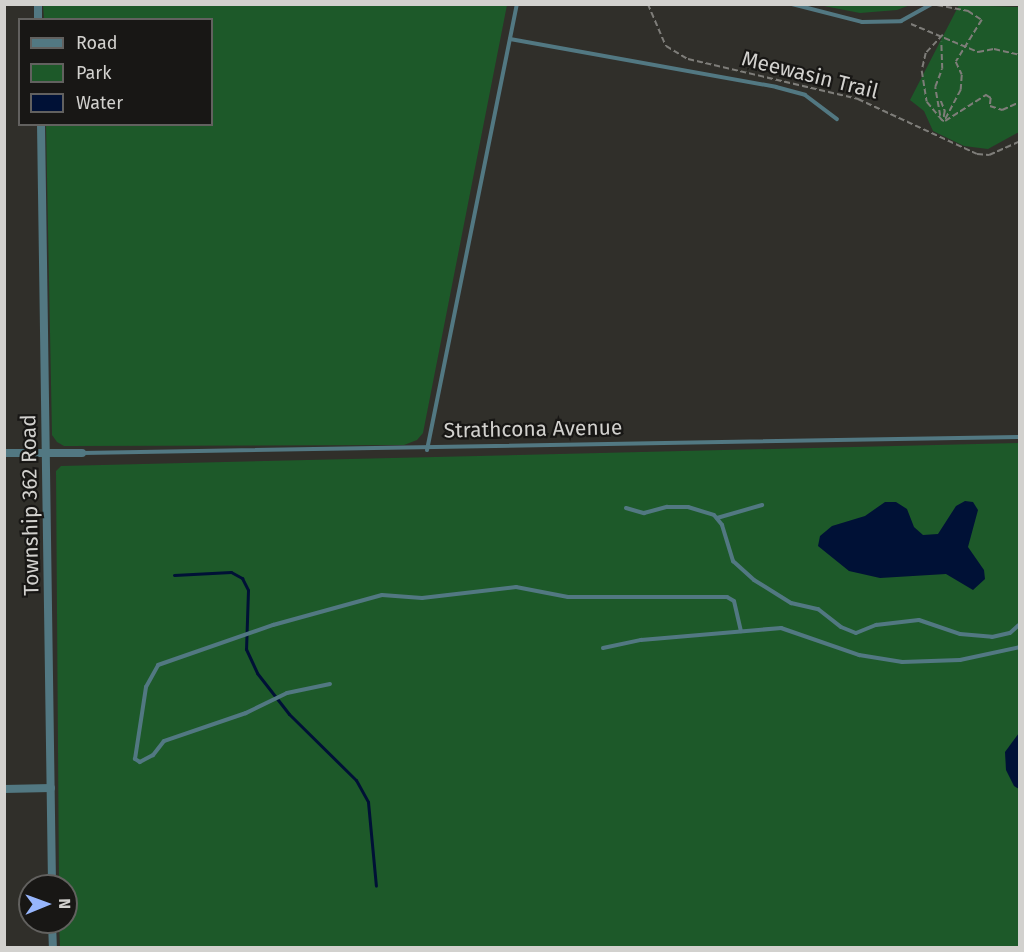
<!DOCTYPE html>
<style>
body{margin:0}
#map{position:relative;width:1024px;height:952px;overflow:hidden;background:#302f2a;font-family:"Fira Sans",sans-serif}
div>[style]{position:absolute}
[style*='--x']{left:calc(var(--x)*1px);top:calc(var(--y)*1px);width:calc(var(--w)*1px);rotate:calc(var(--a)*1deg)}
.green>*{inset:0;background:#1d5929}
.water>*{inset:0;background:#001136}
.stream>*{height:3px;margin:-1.5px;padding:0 1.5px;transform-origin:1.5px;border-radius:1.5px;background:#001136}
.path>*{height:1.5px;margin-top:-0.75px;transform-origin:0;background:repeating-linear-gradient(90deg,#7e7d79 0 6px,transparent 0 9px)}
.service>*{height:4px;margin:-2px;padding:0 2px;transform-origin:2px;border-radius:2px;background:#527882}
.minor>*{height:8px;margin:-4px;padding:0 4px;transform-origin:4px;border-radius:4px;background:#527882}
span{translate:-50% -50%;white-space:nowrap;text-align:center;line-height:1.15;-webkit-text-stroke:4.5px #181715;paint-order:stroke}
.street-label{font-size:21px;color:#d2d1ce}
.frame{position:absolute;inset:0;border:6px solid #d2d1ce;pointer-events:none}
.legend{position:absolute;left:18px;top:18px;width:195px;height:108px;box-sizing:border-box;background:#181715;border:2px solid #62615f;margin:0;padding:8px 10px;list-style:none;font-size:18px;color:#d2d1ce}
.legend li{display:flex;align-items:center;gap:12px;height:30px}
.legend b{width:30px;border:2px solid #62615f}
.north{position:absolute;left:18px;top:874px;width:60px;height:60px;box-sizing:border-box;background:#181715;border:2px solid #62615f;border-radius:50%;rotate:89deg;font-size:16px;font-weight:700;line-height:24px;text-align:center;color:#d2d1ce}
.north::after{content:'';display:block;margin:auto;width:21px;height:27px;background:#97b6fd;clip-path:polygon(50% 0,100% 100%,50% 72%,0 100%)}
</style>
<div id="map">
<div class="green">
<div style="clip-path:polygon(43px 5px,507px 5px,423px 433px,417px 440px,404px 445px,64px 446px,57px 442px,52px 435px,46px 125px,212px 124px,212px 20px,44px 19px)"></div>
<div style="clip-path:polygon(819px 5px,910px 5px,897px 10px,860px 13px)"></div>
<div style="clip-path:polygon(959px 5px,1019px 7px,1019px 132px,988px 149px,964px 146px,933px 131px,924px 111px,910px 100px)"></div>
<div style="clip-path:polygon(1019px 443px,1019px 947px,60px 947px,59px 922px,66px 922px,66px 886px,59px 886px,56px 471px,61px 466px)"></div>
</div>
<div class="water">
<div style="clip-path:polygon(965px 501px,973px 502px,978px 510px,968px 547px,984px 570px,985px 579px,973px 590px,946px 574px,880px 578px,849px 571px,818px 546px,820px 536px,832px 526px,865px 516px,885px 502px,896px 502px,907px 509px,914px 527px,923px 535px,938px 534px,956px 506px)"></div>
<div style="clip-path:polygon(1019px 733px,1019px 789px,1014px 786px,1006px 770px,1005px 752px)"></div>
</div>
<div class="stream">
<div style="--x:174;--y:575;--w:57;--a:-3"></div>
<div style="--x:231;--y:572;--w:13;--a:29"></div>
<div style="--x:242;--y:578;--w:13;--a:63"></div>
<div style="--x:248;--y:590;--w:59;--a:91.9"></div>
<div style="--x:246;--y:649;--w:26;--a:65"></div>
<div style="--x:257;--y:673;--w:52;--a:52"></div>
<div style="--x:289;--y:714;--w:94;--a:44.6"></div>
<div style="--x:356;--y:780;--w:25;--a:61"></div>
<div style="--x:368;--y:802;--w:84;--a:84.6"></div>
</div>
<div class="path">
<div style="--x:648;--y:4;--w:46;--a:66.8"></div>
<div style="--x:666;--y:46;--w:26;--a:31"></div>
<div style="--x:688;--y:59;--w:175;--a:13.2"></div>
<div style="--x:858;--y:99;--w:131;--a:24.8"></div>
<div style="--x:977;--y:154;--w:12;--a:5"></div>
<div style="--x:989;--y:155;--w:34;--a:-24"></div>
<div style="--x:937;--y:5;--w:32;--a:11"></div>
<div style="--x:968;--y:11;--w:17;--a:33"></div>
<div style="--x:982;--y:20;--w:49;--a:121.8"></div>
<div style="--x:956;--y:62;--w:14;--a:65"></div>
<div style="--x:962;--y:75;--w:15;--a:94"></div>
<div style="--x:961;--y:90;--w:36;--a:118"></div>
<div style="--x:911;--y:24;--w:73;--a:22.7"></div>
<div style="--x:978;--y:52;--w:16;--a:-11"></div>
<div style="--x:994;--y:49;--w:27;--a:13"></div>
<div style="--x:943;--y:35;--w:25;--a:133"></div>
<div style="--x:926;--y:53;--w:18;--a:103"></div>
<div style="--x:922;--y:71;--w:31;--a:81"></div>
<div style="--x:927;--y:102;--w:26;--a:50"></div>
<div style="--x:941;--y:101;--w:11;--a:68"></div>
<div style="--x:945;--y:111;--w:11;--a:100"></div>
<div style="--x:940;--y:116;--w:29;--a:-100"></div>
<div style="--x:935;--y:87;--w:19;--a:-69"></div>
<div style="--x:942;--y:69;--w:27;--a:-92"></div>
<div style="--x:945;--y:121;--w:49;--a:-32.4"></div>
<div style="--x:986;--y:95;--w:6;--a:31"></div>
<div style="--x:991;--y:98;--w:8;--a:97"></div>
<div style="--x:990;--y:106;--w:13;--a:18"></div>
<div style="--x:1002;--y:110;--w:20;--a:-24"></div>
</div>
<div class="service">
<div style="--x:792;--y:4;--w:72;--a:14.4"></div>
<div style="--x:862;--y:22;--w:39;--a:-1"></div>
<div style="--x:901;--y:21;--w:35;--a:-29"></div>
<div style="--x:510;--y:39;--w:270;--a:10.2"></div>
<div style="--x:776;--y:87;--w:30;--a:15"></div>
<div style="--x:805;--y:95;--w:40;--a:37"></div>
<div style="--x:427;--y:450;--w:455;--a:-78.6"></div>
<div style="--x:82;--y:453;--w:938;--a:-0.98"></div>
<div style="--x:626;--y:508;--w:19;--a:16"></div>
<div style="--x:644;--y:513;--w:24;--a:-15"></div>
<div style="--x:667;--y:507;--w:21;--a:0"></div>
<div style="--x:688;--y:507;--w:27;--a:17"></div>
<div style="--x:714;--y:515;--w:13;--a:51"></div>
<div style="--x:722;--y:525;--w:38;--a:73"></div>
<div style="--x:733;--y:561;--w:28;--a:42"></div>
<div style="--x:754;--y:580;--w:44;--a:31.9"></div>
<div style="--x:791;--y:603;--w:28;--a:13"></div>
<div style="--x:818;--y:609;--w:29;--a:38"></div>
<div style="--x:841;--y:627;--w:16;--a:22"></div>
<div style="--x:856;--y:633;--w:22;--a:-22"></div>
<div style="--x:876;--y:625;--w:43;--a:-6.6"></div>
<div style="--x:919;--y:620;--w:43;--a:18.9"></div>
<div style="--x:960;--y:634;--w:32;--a:5"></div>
<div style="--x:992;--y:637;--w:18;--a:-13"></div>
<div style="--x:1010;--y:633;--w:13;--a:-42"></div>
<div style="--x:717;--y:518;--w:47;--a:-16.1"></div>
<div style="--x:603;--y:648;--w:39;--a:-12"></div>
<div style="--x:641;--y:640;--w:141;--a:-4.9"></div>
<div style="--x:781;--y:628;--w:83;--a:19.1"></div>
<div style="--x:859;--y:655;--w:44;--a:9.2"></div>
<div style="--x:902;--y:662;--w:58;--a:-2"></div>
<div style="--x:960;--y:660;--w:61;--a:-12.2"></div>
<div style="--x:330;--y:684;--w:44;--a:168.2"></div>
<div style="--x:287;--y:693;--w:46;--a:154"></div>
<div style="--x:246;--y:713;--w:87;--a:161.1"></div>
<div style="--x:164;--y:741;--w:18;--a:128"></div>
<div style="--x:153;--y:755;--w:15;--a:152"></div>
<div style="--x:140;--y:762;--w:6;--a:-149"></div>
<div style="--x:135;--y:759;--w:73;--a:-81.3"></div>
<div style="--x:146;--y:687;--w:25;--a:-61"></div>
<div style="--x:158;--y:665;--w:122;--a:-19.2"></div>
<div style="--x:273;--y:625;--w:113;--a:-15.4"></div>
<div style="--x:382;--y:595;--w:40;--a:4.3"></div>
<div style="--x:422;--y:598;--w:95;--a:-6.7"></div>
<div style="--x:516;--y:587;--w:53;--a:10.9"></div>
<div style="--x:568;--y:597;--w:159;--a:0"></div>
<div style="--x:727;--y:597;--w:8;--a:30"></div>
<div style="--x:734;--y:601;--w:31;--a:77"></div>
</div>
<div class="minor">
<div style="--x:38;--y:4;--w:16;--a:90"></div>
<div style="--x:41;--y:124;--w:762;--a:89.17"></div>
<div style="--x:4;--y:453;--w:78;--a:0"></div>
<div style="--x:4;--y:789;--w:47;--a:-1.2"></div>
<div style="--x:52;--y:922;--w:26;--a:88"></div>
</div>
<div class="street-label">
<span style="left:810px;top:75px;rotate:14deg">Meewasin Trail</span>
<span style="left:533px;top:429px;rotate:-1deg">Strathcona Avenue</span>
<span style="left:30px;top:505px;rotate:-91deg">Township 362 Road</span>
</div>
<div class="frame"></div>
<ul class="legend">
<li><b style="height:8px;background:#527882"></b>Road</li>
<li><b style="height:16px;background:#1d5929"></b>Park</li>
<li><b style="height:16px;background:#001136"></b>Water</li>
</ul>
<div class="north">N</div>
</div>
